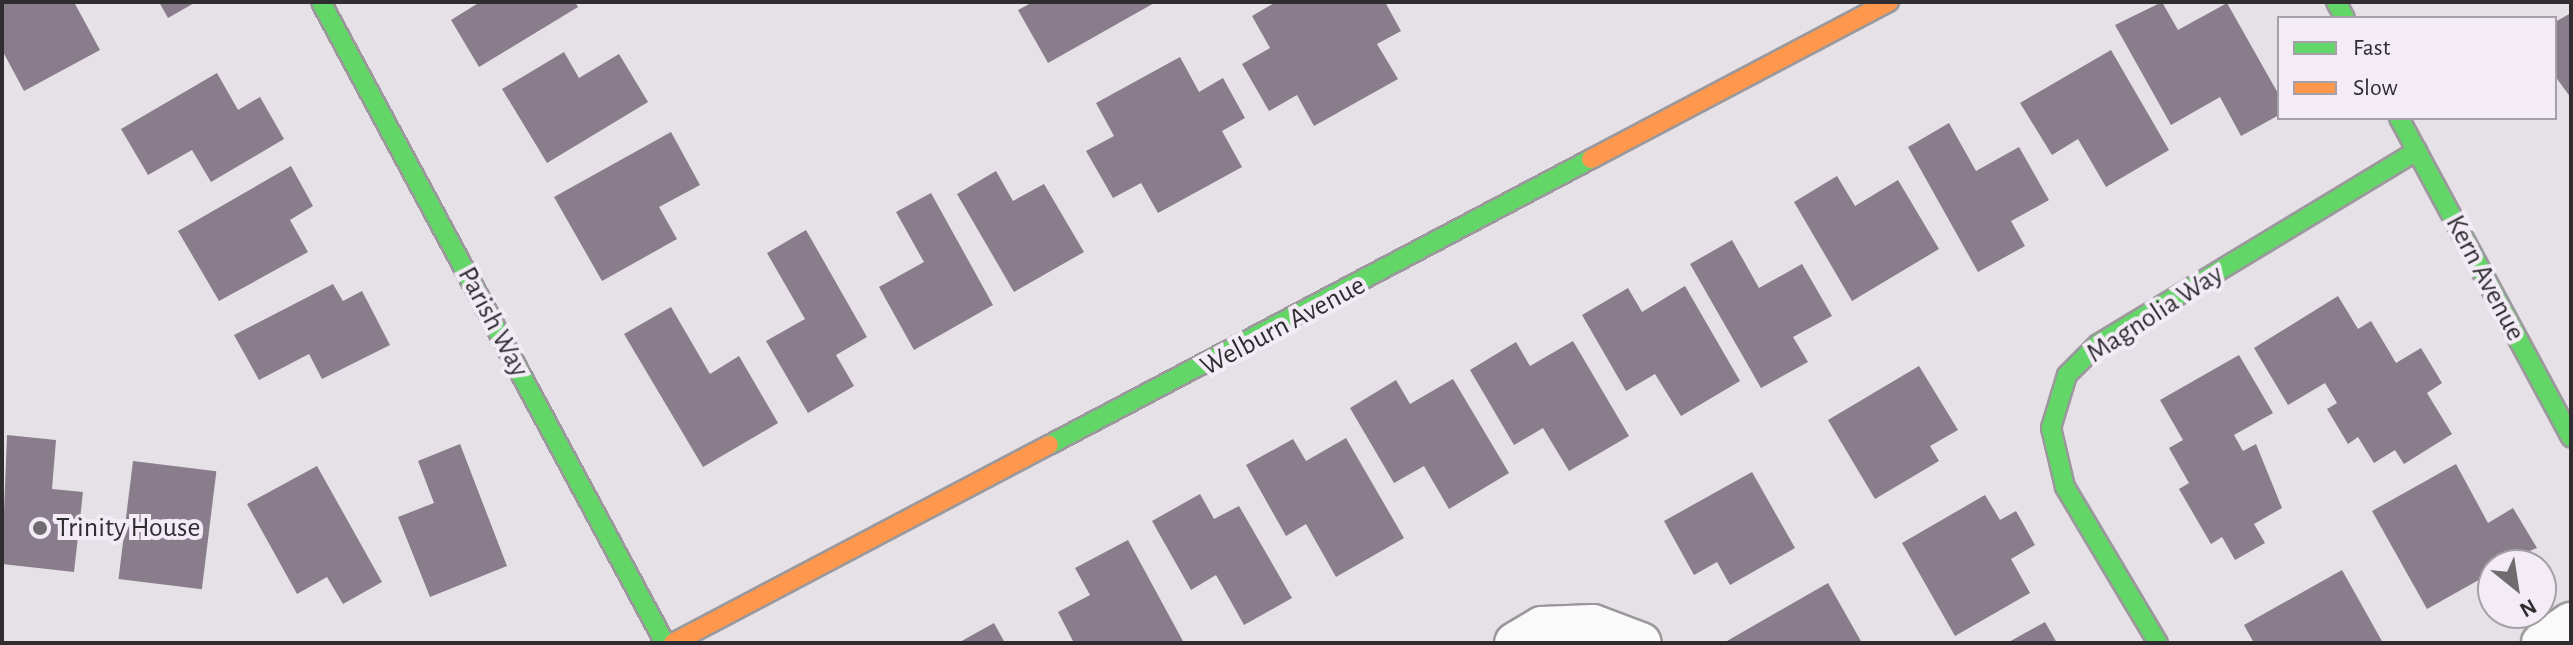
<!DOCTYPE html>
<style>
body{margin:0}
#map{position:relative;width:2573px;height:645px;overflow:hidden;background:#e5e1e6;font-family:"Alegreya Sans",sans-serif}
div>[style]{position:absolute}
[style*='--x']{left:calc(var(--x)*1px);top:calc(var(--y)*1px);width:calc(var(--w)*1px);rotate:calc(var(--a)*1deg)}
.building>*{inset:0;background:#897d8c;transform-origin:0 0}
.roads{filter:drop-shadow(2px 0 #9b989c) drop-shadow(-2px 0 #9b989c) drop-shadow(0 2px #9b989c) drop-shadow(0 -2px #9b989c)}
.street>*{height:40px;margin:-20px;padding:0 20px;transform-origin:20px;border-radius:20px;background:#fbfafb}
.fast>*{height:18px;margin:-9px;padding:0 9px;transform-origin:9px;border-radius:9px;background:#63d668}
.slow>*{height:18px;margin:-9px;padding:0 9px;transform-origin:9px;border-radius:9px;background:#ff974d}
.dots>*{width:22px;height:22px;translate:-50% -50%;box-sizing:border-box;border:4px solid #f3ebf6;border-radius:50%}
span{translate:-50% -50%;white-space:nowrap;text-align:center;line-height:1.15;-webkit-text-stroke:8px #f3ebf6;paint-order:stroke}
.street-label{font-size:28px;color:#302d31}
.poi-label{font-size:28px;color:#302d31}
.left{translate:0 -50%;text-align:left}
.frame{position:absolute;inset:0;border:4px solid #302d31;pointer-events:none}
.legend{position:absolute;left:2277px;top:16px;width:280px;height:104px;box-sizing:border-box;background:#f3ebf6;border:2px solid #a59fa7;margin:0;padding:10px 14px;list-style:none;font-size:24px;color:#302d31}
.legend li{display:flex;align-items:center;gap:16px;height:40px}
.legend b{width:40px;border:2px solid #a59fa7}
.north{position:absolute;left:2477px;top:549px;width:80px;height:80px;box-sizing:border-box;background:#f3ebf6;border:2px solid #a59fa7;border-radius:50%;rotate:150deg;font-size:22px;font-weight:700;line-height:32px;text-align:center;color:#302d31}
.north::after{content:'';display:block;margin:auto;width:28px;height:36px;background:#6f6c70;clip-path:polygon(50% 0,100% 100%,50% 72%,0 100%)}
</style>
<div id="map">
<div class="building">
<div style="clip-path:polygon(2px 2px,74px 2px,100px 50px,24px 91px,2px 50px)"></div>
<div style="clip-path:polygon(159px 2px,196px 2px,168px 18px)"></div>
<div style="clip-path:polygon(480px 2px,575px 2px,578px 7px,479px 67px,451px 20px)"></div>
<div style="clip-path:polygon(1033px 2px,1156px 2px,1048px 63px,1018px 10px)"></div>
<div style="clip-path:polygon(1276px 2px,1385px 2px,1401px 31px,1377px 44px,1398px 79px,1314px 126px,1297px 95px,1269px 111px,1242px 64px,1270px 48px,1252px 16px)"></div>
<div style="clip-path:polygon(2162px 2px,2178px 30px,2227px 3px,2279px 95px,2279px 115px,2241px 136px,2220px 97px,2171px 125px,2115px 25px)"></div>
<div style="clip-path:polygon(2571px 13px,2571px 98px,2555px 76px,2555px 22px)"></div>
<div style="clip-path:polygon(2111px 50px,2169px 150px,2106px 187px,2078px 139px,2052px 155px,2020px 103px)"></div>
<div style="clip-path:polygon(564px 52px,579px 78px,619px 54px,648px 102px,547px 163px,502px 89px)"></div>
<div style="clip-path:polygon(1180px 57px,1199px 92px,1223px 78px,1245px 118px,1222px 131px,1242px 167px,1158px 213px,1141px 183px,1113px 198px,1086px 151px,1114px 136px,1096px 103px)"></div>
<div style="clip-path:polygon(217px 73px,238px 110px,260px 97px,284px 139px,211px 182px,192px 150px,148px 175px,121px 129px)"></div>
<div style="clip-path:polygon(1949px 123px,1976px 171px,2019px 147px,2049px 200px,2011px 221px,2025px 246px,1978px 272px,1908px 147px)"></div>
<div style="clip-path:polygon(671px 132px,700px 185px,659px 207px,677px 239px,602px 281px,554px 197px)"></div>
<div style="clip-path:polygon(291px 166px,313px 206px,290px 220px,308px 252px,219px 301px,178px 231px)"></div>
<div style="clip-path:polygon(996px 171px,1013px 201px,1044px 184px,1084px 252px,1014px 292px,957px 194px)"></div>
<div style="clip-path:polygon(1837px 176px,1855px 206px,1898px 180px,1939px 249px,1852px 301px,1794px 202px)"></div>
<div style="clip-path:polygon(931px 193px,993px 305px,914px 350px,879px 287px,924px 262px,896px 212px)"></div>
<div style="clip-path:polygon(806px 230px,867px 337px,836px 355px,854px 386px,808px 413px,766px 341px,805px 319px,767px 253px)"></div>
<div style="clip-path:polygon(1732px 240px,1759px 288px,1802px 264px,1832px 316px,1793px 337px,1808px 362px,1761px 388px,1690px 264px)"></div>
<div style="clip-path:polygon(333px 284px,343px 301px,362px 291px,390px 345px,322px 379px,309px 354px,259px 380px,234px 335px)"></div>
<div style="clip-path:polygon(1685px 286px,1740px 381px,1681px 416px,1655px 374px,1626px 391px,1582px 315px,1628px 288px,1642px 312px)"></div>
<div style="clip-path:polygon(2338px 296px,2358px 329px,2371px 321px,2396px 363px,2421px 348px,2442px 383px,2427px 393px,2452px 434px,2404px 464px,2395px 450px,2374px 463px,2358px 437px,2348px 444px,2327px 409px,2337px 403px,2325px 383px,2288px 405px,2254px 348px)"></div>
<div style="clip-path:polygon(671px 307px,710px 374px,739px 356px,778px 423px,703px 467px,624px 334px)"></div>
<div style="clip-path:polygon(1573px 341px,1629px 436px,1569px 471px,1543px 428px,1514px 445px,1470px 370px,1516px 342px,1530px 366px)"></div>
<div style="clip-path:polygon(2239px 355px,2273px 413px,2234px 435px,2243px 451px,2256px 444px,2282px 508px,2254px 524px,2265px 543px,2235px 560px,2222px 537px,2211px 544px,2179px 489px,2189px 483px,2169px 448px,2183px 440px,2160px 400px)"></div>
<div style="clip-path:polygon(1919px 366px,1958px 430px,1930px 446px,1939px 461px,1875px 499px,1828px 420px)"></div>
<div style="clip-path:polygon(1453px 379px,1509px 473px,1449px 509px,1424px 466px,1394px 483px,1350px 408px,1396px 380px,1410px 404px)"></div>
<div style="clip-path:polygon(7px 435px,56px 440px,52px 489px,83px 492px,74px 572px,2px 564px)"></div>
<div style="clip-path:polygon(1346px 438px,1404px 538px,1336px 577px,1306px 524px,1286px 536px,1246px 465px,1293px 439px,1306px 461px)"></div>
<div style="clip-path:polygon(460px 444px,507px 566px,430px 597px,398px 517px,434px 503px,418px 461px)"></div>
<div style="left:133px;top:461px;width:84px;height:119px;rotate:7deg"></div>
<div style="clip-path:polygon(2456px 464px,2488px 523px,2513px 508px,2537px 548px,2493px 565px,2493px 572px,2427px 609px,2372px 511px)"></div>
<div style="clip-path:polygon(317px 466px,382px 582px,343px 604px,327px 577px,297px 594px,247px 504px)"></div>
<div style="clip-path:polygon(1752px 472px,1795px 548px,1730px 585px,1717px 562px,1694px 575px,1664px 521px)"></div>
<div style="clip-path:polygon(1200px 494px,1214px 519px,1239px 506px,1292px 598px,1244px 625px,1216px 575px,1191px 590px,1152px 521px)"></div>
<div style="clip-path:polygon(1985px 495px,2000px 520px,2016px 511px,2035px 545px,2011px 559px,2030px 593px,1955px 636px,1902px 543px)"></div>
<div style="clip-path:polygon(1128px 540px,1184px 643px,1074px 643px,1058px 612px,1090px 595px,1075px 568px)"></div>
<div style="clip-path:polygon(2342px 570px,2383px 643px,2254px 643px,2244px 625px)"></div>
<div style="clip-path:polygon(1828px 583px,1862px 643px,1728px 643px,1727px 641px)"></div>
<div style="clip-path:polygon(2045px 622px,2057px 643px,2007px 643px)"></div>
<div style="clip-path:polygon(994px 623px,1005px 643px,958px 643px)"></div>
</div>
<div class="roads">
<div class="street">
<div style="--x:1515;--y:643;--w:31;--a:-31"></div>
<div style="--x:1542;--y:627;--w:51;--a:-2.2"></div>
<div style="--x:1593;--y:625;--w:51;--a:20.6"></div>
<div style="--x:2542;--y:643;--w:35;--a:-35"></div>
</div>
<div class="fast">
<div style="--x:321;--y:2;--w:727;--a:61.78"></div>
<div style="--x:2336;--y:2;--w:18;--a:61"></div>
<div style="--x:2399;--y:118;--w:363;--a:61.7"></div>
<div style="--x:1049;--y:445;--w:613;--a:-27.82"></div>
<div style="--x:2158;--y:643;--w:182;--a:-120.8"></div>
<div style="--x:2065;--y:487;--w:61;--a:-103.3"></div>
<div style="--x:2051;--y:428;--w:55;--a:-73.2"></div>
<div style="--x:2067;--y:375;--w:44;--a:-45"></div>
<div style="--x:2098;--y:344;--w:373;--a:-31.2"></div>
</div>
<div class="slow">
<div style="--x:1591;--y:159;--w:337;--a:-27.8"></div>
<div style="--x:673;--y:643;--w:425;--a:-27.8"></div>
</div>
</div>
<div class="dots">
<div style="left:40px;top:528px;background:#6f6c70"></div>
</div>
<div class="street-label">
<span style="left:2485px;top:278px;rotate:62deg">Kern Avenue</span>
<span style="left:2155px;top:314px;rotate:-33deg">Magnolia Way</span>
<span style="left:493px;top:322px;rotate:62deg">Parish Way</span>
<span style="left:1283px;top:326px;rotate:-28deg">Welburn Avenue</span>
</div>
<div class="poi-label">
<span class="left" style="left:56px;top:528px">Trinity House</span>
</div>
<div class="frame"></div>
<ul class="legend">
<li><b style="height:10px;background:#63d668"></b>Fast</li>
<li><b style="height:10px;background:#ff974d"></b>Slow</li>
</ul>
<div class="north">N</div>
</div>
